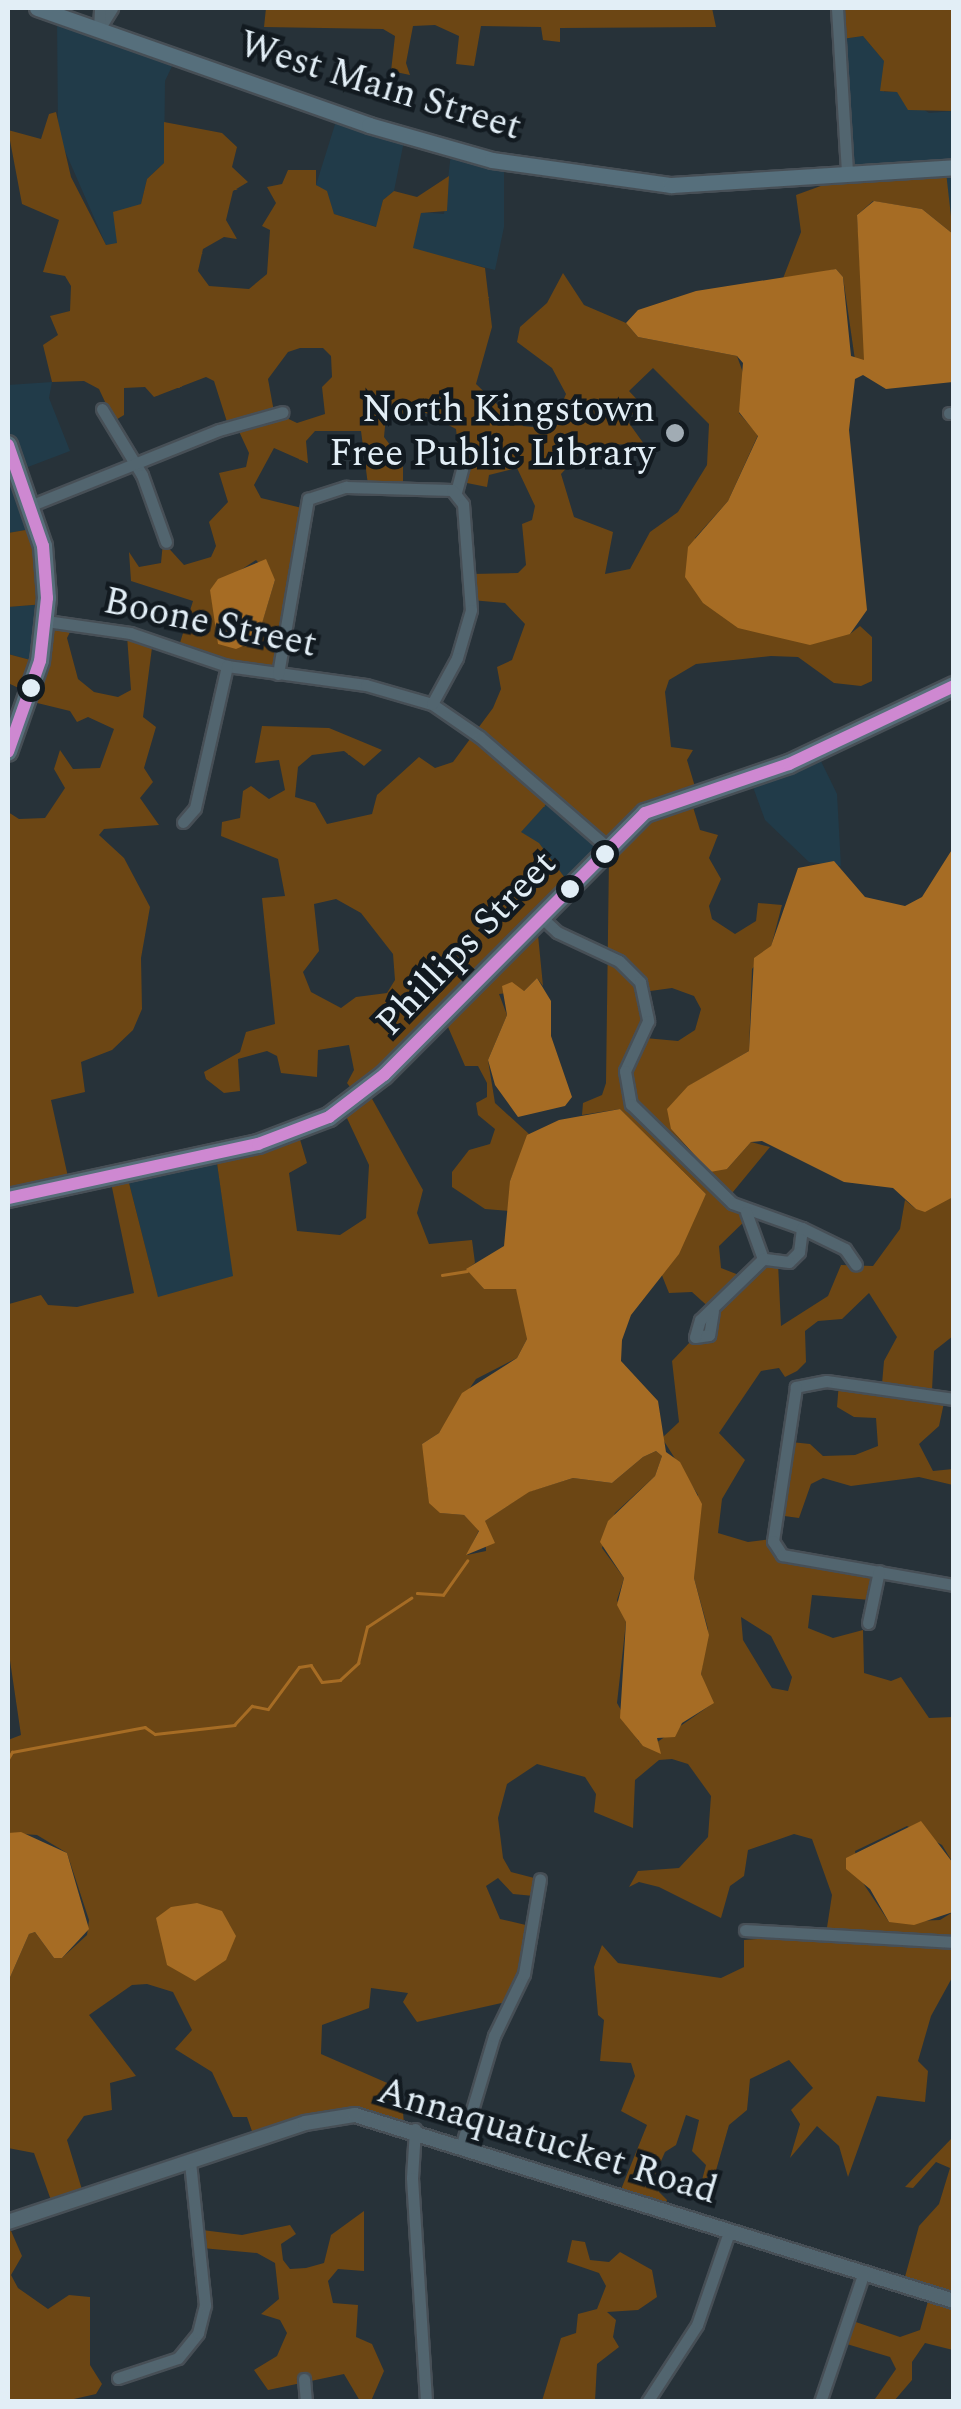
<!DOCTYPE html>
<style>
body{margin:0}
#map{position:relative;width:961px;height:2409px;overflow:hidden;background:#273239;font-family:Spectral,serif}
div>[style]{position:absolute}
[style*='--x']{left:calc(var(--x)*1px);top:calc(var(--y)*1px);width:calc(var(--w)*1px);rotate:calc(var(--a)*1deg)}
.built>*{inset:0;background:#213b49}
.green>*{inset:0;background:#6c4614}
.water>*{inset:0;background:#a66c24}
.stream>*{height:2.5px;margin:-1.25px;padding:0 1.25px;transform-origin:1.25px;border-radius:1.25px;background:#a66c24}
.roads{filter:drop-shadow(2px 0 #474f56) drop-shadow(-2px 0 #474f56) drop-shadow(0 2px #474f56) drop-shadow(0 -2px #474f56)}
.minor>*{height:11px;margin:-5.5px;padding:0 5.5px;transform-origin:5.5px;border-radius:5.5px;background:#52656f}
.tertiary>*{height:14px;margin:-7px;padding:0 7px;transform-origin:7px;border-radius:7px;background:#52656f}
.secondary>*{height:15px;margin:-7.5px;padding:0 7.5px;transform-origin:7.5px;border-radius:7.5px;background:#566f7c}
.primary>*{height:18px;margin:-9px;padding:0 9px;transform-origin:9px;border-radius:9px;background:#576e7a}
.bus-1>*{height:12px;margin:-6px;padding:0 6px;transform-origin:6px;border-radius:6px;background:#ce88d1}
.dots>*{width:28px;height:28px;translate:-50% -50%;box-sizing:border-box;border:5px solid #121a20;border-radius:50%}
span{translate:-50% -50%;white-space:nowrap;text-align:center;line-height:1.15;-webkit-text-stroke:9px #121a20;paint-order:stroke}
.street-label{font-size:38px;color:#e2eef6}
.poi-label{font-size:38px;color:#e2eef6}
.right{translate:-100% -50%;text-align:right}
.frame{position:absolute;inset:0;border:10px solid #e2eef6;pointer-events:none}
</style>
<div id="map">
<div class="built">
<div style="clip-path:polygon(57px 16px,175px 60px,165px 81px,164px 163px,147px 179px,141px 204px,120px 213px,117px 244px,106px 245px,58px 135px)"></div>
<div style="clip-path:polygon(863px 36px,884px 61px,884px 92px,897px 92px,929px 113px,953px 111px,953px 232px,951px 220px,848px 176px,842px 39px)"></div>
<div style="clip-path:polygon(337px 118px,404px 141px,394px 191px,383px 200px,377px 227px,334px 214px,316px 185px)"></div>
<div style="clip-path:polygon(451px 153px,504px 165px,504px 227px,495px 270px,412px 249px,421px 212px,444px 214px)"></div>
<div style="clip-path:polygon(52px 382px,49px 398px,70px 451px,20px 470px,37px 528px,8px 533px,8px 385px)"></div>
<div style="clip-path:polygon(45px 604px,38px 662px,8px 654px,8px 607px)"></div>
<div style="clip-path:polygon(819px 757px,837px 794px,841px 866px,809px 862px,765px 820px,749px 776px)"></div>
<div style="clip-path:polygon(549px 801px,606px 845px,568px 882px,539px 844px,520px 832px)"></div>
<div style="clip-path:polygon(216px 1156px,234px 1276px,158px 1298px,127px 1175px)"></div>
</div>
<div class="green">
<div style="clip-path:polygon(712px 8px,716px 27px,560px 28px,560px 42px,543px 40px,541px 27px,481px 26px,474px 66px,456px 64px,459px 36px,435px 25px,413px 26px,406px 63px,410px 75px,391px 71px,395px 36px,383px 29px,264px 27px,266px 8px)"></div>
<div style="clip-path:polygon(837px 8px,953px 8px,953px 111px,908px 110px,897px 92px,880px 91px,884px 61px,863px 36px,842px 39px)"></div>
<div style="clip-path:polygon(evenodd,56px 112px,71px 177px,106px 245px,117px 243px,113px 212px,141px 204px,147px 179px,164px 163px,164px 122px,222px 133px,237px 147px,232px 167px,248px 182px,233px 191px,226px 220px,237px 239px,224px 237px,203px 249px,198px 271px,209px 286px,249px 289px,267px 274px,270px 230px,262px 226px,276px 203px,267px 187px,282px 184px,288px 170px,316px 170px,316px 185px,327px 191px,334px 214px,376px 227px,383px 200px,394px 191px,417px 197px,449px 176px,447px 211px,421px 213px,413px 248px,485px 268px,492px 327px,476px 384px,502px 409px,517px 412px,523px 426px,551px 429px,566px 394px,552px 368px,517px 342px,520px 327px,547px 303px,563px 273px,584px 305px,626px 323px,638px 337px,737px 356px,746px 381px,739px 413px,758px 435px,728px 501px,695px 538px,722px 616px,770px 634px,850px 634px,860px 626px,872px 637px,872px 681px,861px 686px,834px 683px,798px 657px,771px 656px,696px 664px,669px 680px,665px 692px,671px 747px,693px 750px,687px 760px,696px 790px,689px 794px,700px 830px,718px 835px,709px 858px,721px 879px,709px 906px,712px 919px,735px 934px,756px 921px,758px 903px,782px 905px,771px 947px,752px 969px,749px 1051px,689px 1086px,671px 1129px,702px 1165px,727px 1169px,751px 1142px,770px 1147px,728px 1198px,749px 1217px,719px 1246px,721px 1268px,749px 1279px,764px 1260px,778px 1263px,781px 1326px,828px 1296px,841px 1265px,873px 1266px,900px 1229px,905px 1200px,916px 1209px,953px 1197px,953px 1336px,934px 1351px,932px 1390px,945px 1398px,939px 1426px,919px 1444px,933px 1471px,953px 1469px,953px 1485px,919px 1477px,851px 1486px,823px 1478px,811px 1484px,799px 1518px,777px 1515px,791px 1442px,810px 1444px,823px 1456px,855px 1455px,878px 1446px,876px 1418px,854px 1417px,837px 1407px,839px 1382px,882px 1384px,884px 1361px,897px 1337px,869px 1293px,842px 1319px,818px 1321px,805px 1331px,806px 1362px,797px 1371px,785px 1377px,779px 1368px,761px 1371px,719px 1433px,745px 1460px,722px 1499px,718px 1533px,748px 1542px,771px 1539px,783px 1555px,875px 1570px,870px 1600px,812px 1595px,808px 1628px,833px 1638px,863px 1630px,864px 1673px,891px 1681px,901px 1677px,929px 1718px,953px 1717px,953px 1863px,942px 1845px,907px 1826px,855px 1851px,859px 1877px,889px 1922px,940px 1920px,953px 1912px,953px 1976px,931px 2016px,918px 2061px,928px 2071px,925px 2102px,877px 2096px,848px 2177px,839px 2146px,817px 2126px,790px 2158px,800px 2124px,791px 2110px,813px 2088px,789px 2060px,750px 2079px,747px 2110px,729px 2125px,715px 2174px,702px 2180px,706px 2165px,692px 2151px,699px 2120px,686px 2115px,676px 2145px,665px 2152px,651px 2184px,667px 2200px,664px 2210px,620px 2192px,647px 2125px,621px 2111px,635px 2076px,631px 2063px,600px 2061px,604px 2020px,598px 2015px,594px 1967px,602px 1945px,618px 1963px,721px 1978px,744px 1967px,744px 1940px,826px 1934px,832px 1895px,812px 1839px,794px 1834px,748px 1850px,744px 1876px,730px 1886px,721px 1918px,659px 1887px,639px 1882px,629px 1887px,638px 1871px,679px 1868px,708px 1837px,711px 1796px,688px 1764px,672px 1759px,659px 1760px,635px 1780px,633px 1828px,594px 1812px,596px 1794px,585px 1777px,537px 1764px,507px 1784px,498px 1818px,503px 1858px,511px 1872px,538px 1879px,534px 1896px,513px 1894px,498px 1878px,486px 1886px,500px 1919px,530px 1926px,530px 1952px,506px 2002px,417px 2022px,403px 2002px,408px 1993px,371px 1988px,369px 2008px,322px 2025px,321px 2054px,401px 2089px,404px 2124px,356px 2114px,254px 2137px,247px 2117px,233px 2117px,212px 2072px,175px 2049px,192px 2030px,173px 1992px,147px 1984px,132px 1985px,89px 2015px,136px 2076px,110px 2083px,112px 2110px,84px 2116px,67px 2140px,83px 2193px,52px 2203px,34px 2153px,8px 2148px,8px 1982px,29px 1934px,35px 1932px,54px 1958px,62px 1958px,87px 1935px,89px 1920px,67px 1853px,37px 1835px,8px 1833px,8px 1740px,21px 1735px,8px 1647px,8px 1299px,9px 1304px,41px 1295px,48px 1305px,77px 1307px,134px 1293px,110px 1178px,127px 1175px,158px 1297px,233px 1276px,216px 1156px,299px 1136px,307px 1163px,289px 1173px,297px 1231px,340px 1235px,366px 1218px,369px 1165px,345px 1114px,362px 1103px,347px 1083px,354px 1070px,349px 1045px,318px 1050px,317px 1077px,281px 1073px,277px 1056px,267px 1051px,238px 1059px,240px 1091px,224px 1093px,206px 1079px,204px 1072px,240px 1052px,246px 1032px,275px 1024px,262px 898px,285px 896px,278px 859px,221px 836px,222px 822px,240px 818px,243px 791px,251px 786px,269px 799px,285px 790px,279px 760px,255px 763px,262px 726px,329px 728px,382px 750px,364px 766px,344px 751px,312px 755px,298px 767px,295px 797px,315px 803px,327px 824px,372px 814px,377px 795px,419px 757px,435px 768px,453px 762px,493px 708px,501px 689px,497px 667px,512px 660px,525px 624px,505px 603px,471px 600px,471px 574px,518px 573px,526px 565px,522px 524px,532px 520px,535px 506px,517px 468px,489px 475px,487px 487px,462px 482px,456px 429px,424px 412px,386px 416px,384px 437px,403px 462px,403px 486px,368px 485px,361px 431px,315px 431px,306px 441px,308px 463px,274px 448px,254px 485px,261px 498px,302px 508px,279px 671px,227px 666px,179px 646px,193px 601px,131px 581px,129px 552px,139px 567px,161px 563px,163px 542px,184px 565px,211px 557px,216px 546px,209px 522px,228px 502px,219px 473px,246px 467px,249px 453px,236px 425px,228px 425px,214px 381px,206px 377px,154px 397px,145px 387px,124px 388px,124px 415px,114px 421px,99px 389px,84px 381px,52px 382px,43px 345px,58px 335px,50px 316px,70px 311px,71px 286px,65px 276px,43px 272px,59px 220px,22px 204px,8px 130px,41px 139px,49px 114px,56px 112px,300px 348px,323px 348px,331px 356px,332px 377px,322px 387px,325px 414px,297px 423px,274px 412px,268px 379px,288px 352px,300px 348px,56px 112px,653px 368px,709px 424px,707px 465px,678px 512px,650px 532px,630px 569px,605px 574px,613px 532px,574px 517px,561px 474px,588px 445px,644px 444px,626px 419px,643px 406px,629px 391px,653px 368px,56px 112px,256px 560px,275px 580px,257px 639px,248px 646px,210px 590px,256px 560px,56px 112px,549px 801px,609px 857px,606px 1083px,602px 1095px,583px 1103px,582px 1115px,620px 1109px,706px 1194px,661px 1273px,669px 1293px,692px 1292px,712px 1310px,710px 1321px,672px 1361px,679px 1422px,662px 1438px,698px 1495px,694px 1578px,708px 1629px,701px 1674px,712px 1704px,656px 1743px,639px 1742px,617px 1703px,626px 1622px,617px 1600px,624px 1578px,602px 1548px,615px 1513px,655px 1476px,662px 1456px,656px 1451px,643px 1457px,612px 1483px,573px 1478px,528px 1492px,485px 1521px,486px 1551px,467px 1555px,479px 1530px,464px 1515px,441px 1513px,427px 1488px,430px 1472px,422px 1444px,439px 1433px,476px 1379px,517px 1358px,527px 1339px,525px 1307px,516px 1289px,484px 1289px,467px 1269px,475px 1263px,472px 1240px,429px 1244px,417px 1213px,423px 1190px,371px 1097px,445px 1020px,465px 1066px,478px 1066px,487px 1083px,487px 1097px,476px 1103px,478px 1115px,495px 1129px,490px 1144px,469px 1150px,452px 1172px,452px 1187px,485px 1209px,511px 1211px,510px 1181px,529px 1134px,495px 1103px,488px 1060px,507px 1015px,499px 994px,524px 991px,537px 978px,543px 986px,538px 935px,531px 933px,568px 882px,539px 843px,521px 832px,549px 801px,56px 112px,336px 899px,361px 913px,393px 954px,395px 980px,387px 993px,356px 997px,341px 1008px,311px 992px,303px 972px,319px 951px,314px 904px,336px 899px,56px 112px,672px 988px,694px 996px,701px 1009px,695px 1030px,678px 1041px,645px 1038px,643px 992px,672px 988px,56px 112px,741px 1617px,771px 1636px,792px 1677px,788px 1691px,772px 1688px,743px 1640px,741px 1617px)"></div>
<div style="clip-path:polygon(946px 172px,953px 234px,922px 209px,873px 201px,857px 215px,865px 348px,865px 361px,855px 360px,843px 277px,836px 269px,782px 281px,801px 232px,796px 195px,848px 176px)"></div>
<div style="clip-path:polygon(37px 528px,45px 604px,8px 607px,8px 533px)"></div>
<div style="clip-path:polygon(47px 621px,74px 624px,67px 638px,78px 679px,94px 692px,118px 697px,131px 690px,127px 636px,153px 640px,143px 717px,156px 727px,144px 768px,153px 782px,140px 798px,159px 825px,104px 829px,99px 835px,124px 858px,150px 907px,141px 958px,142px 1009px,133px 1030px,112px 1050px,81px 1062px,85px 1092px,51px 1100px,70px 1186px,8px 1201px,8px 812px,19px 819px,45px 818px,65px 788px,54px 769px,60px 750px,73px 769px,100px 768px,114px 729px,88px 717px,77px 722px,70px 711px,29px 701px,27px 692px,8px 683px,8px 654px,38px 662px)"></div>
<div style="clip-path:polygon(951px 2139px,953px 2350px,925px 2343px,912px 2362px,912px 2380px,894px 2401px,856px 2401px,875px 2399px,896px 2369px,890px 2357px,840px 2342px,847px 2319px,900px 2337px,920px 2330px,930px 2294px,903px 2284px,919px 2226px,939px 2204px,950px 2168px,936px 2162px,913px 2188px,905px 2187px)"></div>
<div style="clip-path:polygon(364px 2211px,364px 2271px,338px 2269px,328px 2281px,333px 2303px,358px 2305px,356px 2337px,372px 2344px,384px 2371px,371px 2401px,360px 2401px,344px 2374px,268px 2390px,254px 2370px,277px 2356px,287px 2333px,280px 2320px,261px 2314px,279px 2299px,275px 2263px,257px 2253px,202px 2248px,202px 2230px,242px 2235px,290px 2225px,296px 2234px,281px 2244px,283px 2260px,290px 2269px,306px 2268px,324px 2263px,331px 2235px)"></div>
<div style="clip-path:polygon(8px 2224px,22px 2256px,11px 2275px,18px 2288px,48px 2309px,69px 2295px,90px 2297px,90px 2365px,102px 2384px,96px 2394px,65px 2401px,8px 2401px)"></div>
<div style="clip-path:polygon(572px 2240px,585px 2242px,590px 2260px,609px 2262px,620px 2252px,652px 2270px,657px 2297px,638px 2310px,607px 2312px,616px 2320px,613px 2337px,619px 2347px,597px 2364px,595px 2401px,542px 2401px,561px 2338px,576px 2333px,578px 2314px,597px 2309px,606px 2286px,599px 2273px,567px 2262px)"></div>
</div>
<div class="water">
<div style="clip-path:polygon(874px 201px,922px 209px,953px 234px,953px 382px,886px 389px,863px 375px,855px 379px,849px 430px,867px 610px,850px 634px,810px 645px,738px 628px,703px 603px,685px 577px,688px 547px,728px 501px,758px 436px,739px 412px,743px 363px,737px 356px,638px 337px,626px 323px,638px 310px,696px 291px,836px 269px,843px 277px,851px 356px,864px 360px,857px 215px)"></div>
<div style="clip-path:polygon(266px 559px,275px 580px,257px 640px,236px 649px,218px 644px,210px 590px,218px 579px)"></div>
<div style="clip-path:polygon(953px 848px,953px 1197px,925px 1212px,916px 1209px,893px 1188px,844px 1182px,762px 1141px,751px 1142px,727px 1169px,710px 1172px,671px 1129px,667px 1109px,688px 1086px,749px 1051px,754px 958px,771px 946px,798px 868px,834px 861px,865px 897px,905px 906px,922px 897px)"></div>
<div style="clip-path:polygon(537px 978px,551px 1001px,551px 1036px,572px 1097px,565px 1106px,518px 1117px,495px 1085px,488px 1060px,507px 1015px,502px 986px,512px 982px,524px 991px)"></div>
<div style="clip-path:polygon(620px 1109px,706px 1194px,679px 1254px,631px 1315px,622px 1340px,621px 1361px,658px 1401px,666px 1452px,680px 1462px,702px 1504px,694px 1578px,709px 1635px,701px 1674px,714px 1703px,682px 1723px,675px 1737px,657px 1738px,661px 1754px,643px 1746px,620px 1718px,626px 1622px,617px 1605px,624px 1578px,600px 1542px,608px 1521px,655px 1476px,662px 1456px,656px 1451px,643px 1457px,612px 1483px,573px 1478px,529px 1492px,485px 1521px,495px 1543px,466px 1555px,479px 1531px,464px 1515px,440px 1513px,429px 1503px,422px 1444px,439px 1433px,462px 1393px,517px 1358px,527px 1339px,516px 1289px,484px 1289px,466px 1269px,504px 1246px,510px 1181px,527px 1135px,559px 1120px)"></div>
<div style="clip-path:polygon(921px 1821px,953px 1863px,953px 1912px,914px 1925px,889px 1922px,870px 1889px,846px 1869px,846px 1858px)"></div>
<div style="clip-path:polygon(21px 1832px,67px 1853px,89px 1929px,62px 1958px,54px 1958px,35px 1932px,29px 1934px,8px 1982px,8px 1833px)"></div>
<div style="clip-path:polygon(197px 1903px,222px 1911px,236px 1936px,226px 1960px,195px 1981px,167px 1965px,156px 1918px,171px 1907px)"></div>
</div>
<div class="stream">
<div style="--x:442;--y:1275;--w:25;--a:-9"></div>
<div style="--x:417;--y:1593;--w:26;--a:4"></div>
<div style="--x:443;--y:1595;--w:42;--a:-54.8"></div>
<div style="--x:8;--y:1759;--w:8;--a:-60"></div>
<div style="--x:12;--y:1752;--w:135;--a:-10.6"></div>
<div style="--x:145;--y:1727;--w:12;--a:35"></div>
<div style="--x:155;--y:1734;--w:80;--a:-6.5"></div>
<div style="--x:234;--y:1725;--w:26;--a:-47"></div>
<div style="--x:252;--y:1706;--w:16;--a:11"></div>
<div style="--x:268;--y:1709;--w:52;--a:-53.6"></div>
<div style="--x:299;--y:1667;--w:12;--a:-9"></div>
<div style="--x:311;--y:1665;--w:20;--a:57"></div>
<div style="--x:322;--y:1682;--w:18;--a:-6"></div>
<div style="--x:340;--y:1680;--w:25;--a:-43"></div>
<div style="--x:358;--y:1663;--w:37;--a:-76"></div>
<div style="--x:367;--y:1627;--w:53;--a:-33.4"></div>
</div>
<div class="roads">
<div class="minor">
<div style="--x:837;--y:8;--w:165;--a:86.5"></div>
<div style="--x:99;--y:29;--w:25;--a:-58"></div>
<div style="--x:99;--y:29;--w:21;--a:-87"></div>
<div style="--x:102;--y:409;--w:77;--a:58.8"></div>
<div style="--x:142;--y:475;--w:71;--a:70.3"></div>
<div style="--x:949;--y:413;--w:5;--a:0"></div>
<div style="--x:456;--y:492;--w:28;--a:-75"></div>
<div style="--x:32;--y:505;--w:201;--a:-21.9"></div>
<div style="--x:219;--y:430;--w:66;--a:-15.7"></div>
<div style="--x:46;--y:621;--w:85;--a:8.1"></div>
<div style="--x:130;--y:633;--w:102;--a:18.8"></div>
<div style="--x:227;--y:666;--w:140;--a:7.8"></div>
<div style="--x:366;--y:685;--w:69;--a:16.1"></div>
<div style="--x:432;--y:704;--w:58;--a:34.5"></div>
<div style="--x:480;--y:737;--w:168;--a:40.9"></div>
<div style="--x:278;--y:674;--w:178;--a:-80.3"></div>
<div style="--x:308;--y:499;--w:40;--a:-18"></div>
<div style="--x:346;--y:487;--w:106;--a:1.6"></div>
<div style="--x:452;--y:490;--w:18;--a:52"></div>
<div style="--x:463;--y:504;--w:106;--a:85.7"></div>
<div style="--x:471;--y:610;--w:50;--a:106.3"></div>
<div style="--x:457;--y:658;--w:52;--a:118.5"></div>
<div style="--x:183;--y:822;--w:18;--a:-49"></div>
<div style="--x:195;--y:808;--w:146;--a:-77.3"></div>
<div style="--x:541;--y:917;--w:22;--a:43"></div>
<div style="--x:557;--y:932;--w:68;--a:25.1"></div>
<div style="--x:619;--y:961;--w:30;--a:45"></div>
<div style="--x:640;--y:982;--w:40;--a:78"></div>
<div style="--x:648;--y:1021;--w:55;--a:114.7"></div>
<div style="--x:625;--y:1071;--w:34;--a:80"></div>
<div style="--x:631;--y:1104;--w:141;--a:44.4"></div>
<div style="--x:732;--y:1203;--w:74;--a:19.7"></div>
<div style="--x:802;--y:1228;--w:24;--a:97"></div>
<div style="--x:799;--y:1252;--w:14;--a:135"></div>
<div style="--x:789;--y:1262;--w:26;--a:-173"></div>
<div style="--x:763;--y:1259;--w:50;--a:-109.9"></div>
<div style="--x:802;--y:1228;--w:48;--a:26"></div>
<div style="--x:845;--y:1249;--w:19;--a:55"></div>
<div style="--x:713;--y:1311;--w:24;--a:99"></div>
<div style="--x:709;--y:1335;--w:14;--a:172"></div>
<div style="--x:695;--y:1337;--w:18;--a:-74"></div>
<div style="--x:700;--y:1320;--w:88;--a:-44.1"></div>
<div style="--x:954;--y:1399;--w:129;--a:-172"></div>
<div style="--x:826;--y:1381;--w:31;--a:169"></div>
<div style="--x:796;--y:1387;--w:156;--a:98.5"></div>
<div style="--x:773;--y:1541;--w:17;--a:57"></div>
<div style="--x:782;--y:1555;--w:175;--a:9.9"></div>
<div style="--x:868;--y:1623;--w:53;--a:-78.1"></div>
<div style="--x:745;--y:1930;--w:209;--a:3.3"></div>
<div style="--x:415;--y:2129;--w:49;--a:93.5"></div>
<div style="--x:412;--y:2178;--w:224;--a:86.4"></div>
<div style="--x:462;--y:2144;--w:113;--a:-73.5"></div>
<div style="--x:494;--y:2036;--w:69;--a:-64.2"></div>
<div style="--x:524;--y:1974;--w:96;--a:-80.4"></div>
<div style="--x:118;--y:2378;--w:63;--a:-18.4"></div>
<div style="--x:178;--y:2358;--w:32;--a:-51"></div>
<div style="--x:198;--y:2333;--w:29;--a:-76"></div>
<div style="--x:205;--y:2305;--w:144;--a:-96"></div>
<div style="--x:304;--y:2379;--w:23;--a:85"></div>
<div style="--x:647;--y:2402;--w:92;--a:-57"></div>
<div style="--x:697;--y:2325;--w:98;--a:-71"></div>
<div style="--x:820;--y:2402;--w:134;--a:-71.3"></div>
</div>
<div class="tertiary">
<div style="--x:8;--y:2222;--w:313;--a:-18.4"></div>
<div style="--x:305;--y:2123;--w:51;--a:-9.1"></div>
<div style="--x:355;--y:2115;--w:627;--a:17.25"></div>
</div>
<div class="secondary">
<div style="--x:37;--y:8;--w:352;--a:19.4"></div>
<div style="--x:369;--y:125;--w:128;--a:15.9"></div>
<div style="--x:492;--y:160;--w:181;--a:8"></div>
<div style="--x:671;--y:185;--w:284;--a:-3.6"></div>
</div>
<div class="primary">
<div style="--x:8;--y:445;--w:107;--a:70.9"></div>
<div style="--x:43;--y:546;--w:52;--a:85.6"></div>
<div style="--x:47;--y:598;--w:63;--a:96.3"></div>
<div style="--x:40;--y:661;--w:96;--a:109.4"></div>
<div style="--x:8;--y:1198;--w:256;--a:-12.2"></div>
<div style="--x:258;--y:1144;--w:76;--a:-20.8"></div>
<div style="--x:329;--y:1117;--w:69;--a:-37.4"></div>
<div style="--x:384;--y:1075;--w:370;--a:-45.1"></div>
<div style="--x:645;--y:813;--w:152;--a:-18.8"></div>
<div style="--x:789;--y:764;--w:183;--a:-25.3"></div>
</div>
</div>
<div class="bus-1">
<div style="--x:8;--y:445;--w:107;--a:70.9"></div>
<div style="--x:43;--y:546;--w:52;--a:85.6"></div>
<div style="--x:47;--y:598;--w:63;--a:96.3"></div>
<div style="--x:40;--y:661;--w:96;--a:109.4"></div>
<div style="--x:8;--y:1198;--w:256;--a:-12.2"></div>
<div style="--x:258;--y:1144;--w:76;--a:-20.8"></div>
<div style="--x:329;--y:1117;--w:69;--a:-37.4"></div>
<div style="--x:384;--y:1075;--w:370;--a:-45.1"></div>
<div style="--x:645;--y:813;--w:152;--a:-18.8"></div>
<div style="--x:789;--y:764;--w:183;--a:-25.3"></div>
</div>
<div class="dots">
<div style="left:675px;top:433px;background:#a1acb4"></div>
<div style="left:31px;top:688px;background:#e2eef6"></div>
<div style="left:605px;top:854px;background:#e2eef6"></div>
<div style="left:570px;top:889px;background:#e2eef6"></div>
</div>
<div class="street-label">
<span style="left:380px;top:87px;rotate:17deg">West Main Street</span>
<span style="left:210px;top:624px;rotate:12deg">Boone Street</span>
<span style="left:467px;top:944px;rotate:-46deg">Phillips Street</span>
<span style="left:547px;top:2142px;rotate:17deg">Annaquatucket Road</span>
</div>
<div class="poi-label">
<span class="right" style="left:655px;top:433px">North Kingstown<br>Free Public Library</span>
</div>
<div class="frame"></div>
</div>
